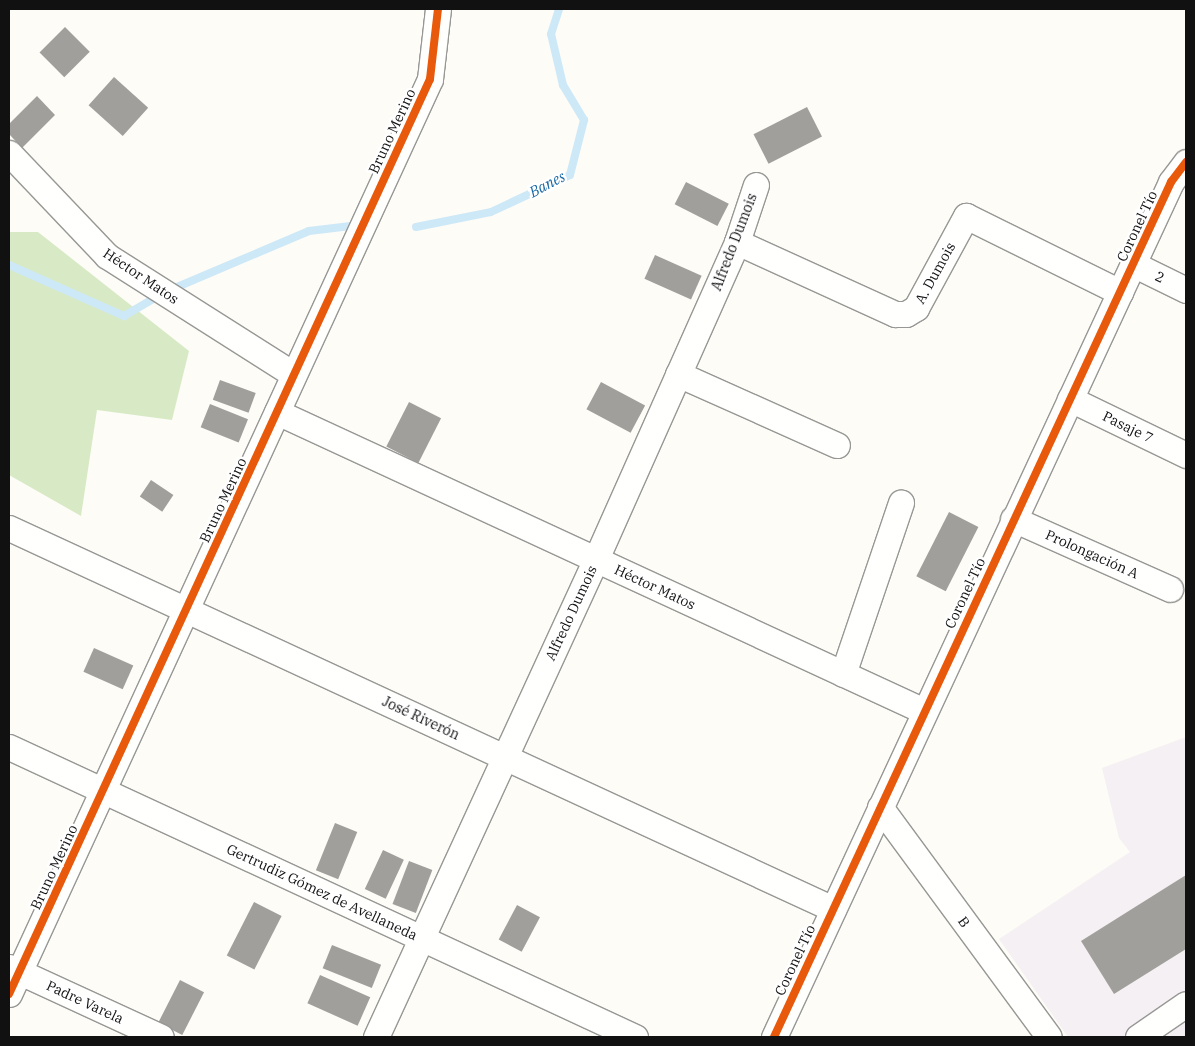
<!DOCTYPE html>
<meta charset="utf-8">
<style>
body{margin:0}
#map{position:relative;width:1195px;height:1046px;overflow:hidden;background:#fdfcf7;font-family:"IBM Plex Serif",serif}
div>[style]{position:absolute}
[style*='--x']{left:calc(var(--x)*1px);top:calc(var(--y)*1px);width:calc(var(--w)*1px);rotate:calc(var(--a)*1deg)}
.industrial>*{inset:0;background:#f5f0f3}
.forest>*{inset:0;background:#d8eac5}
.stream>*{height:8px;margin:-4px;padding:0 4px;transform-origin:4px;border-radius:4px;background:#cde8f7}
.building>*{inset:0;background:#a19f9c;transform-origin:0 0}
.roads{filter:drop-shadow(1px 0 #979795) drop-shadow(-1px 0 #979795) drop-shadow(0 1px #979795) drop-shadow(0 -1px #979795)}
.minor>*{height:25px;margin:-12.5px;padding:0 12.5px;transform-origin:12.5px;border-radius:12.5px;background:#fffffe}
.cycleway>*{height:8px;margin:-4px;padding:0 4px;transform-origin:4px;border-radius:4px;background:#e8590c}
span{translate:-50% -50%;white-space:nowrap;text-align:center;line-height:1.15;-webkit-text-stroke:5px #fff;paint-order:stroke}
.street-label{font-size:14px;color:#111}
.water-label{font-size:15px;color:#1768a6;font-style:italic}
.frame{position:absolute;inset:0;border:10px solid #111;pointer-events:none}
</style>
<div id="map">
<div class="industrial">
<div style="clip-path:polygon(1186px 737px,1186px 1037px,1068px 1037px,999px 939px,1130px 852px,1119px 838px,1102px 768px)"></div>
</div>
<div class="forest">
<div style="clip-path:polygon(9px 232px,38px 232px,189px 351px,172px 420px,97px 410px,81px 516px,9px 475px)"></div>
</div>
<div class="stream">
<div style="--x:416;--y:227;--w:76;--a:-11.3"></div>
<div style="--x:491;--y:212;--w:87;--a:-25.1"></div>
<div style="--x:570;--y:175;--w:57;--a:-75.7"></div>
<div style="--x:584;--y:120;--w:41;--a:-121"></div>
<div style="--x:563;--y:85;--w:52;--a:-103.2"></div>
<div style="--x:551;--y:34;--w:26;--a:-72"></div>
<div style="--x:9;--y:265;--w:126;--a:23.9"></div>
<div style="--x:124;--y:316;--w:42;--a:-30.3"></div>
<div style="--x:170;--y:290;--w:151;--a:-23"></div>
<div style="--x:309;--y:231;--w:42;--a:-6.8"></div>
</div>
<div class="building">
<div style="left:65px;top:27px;width:35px;height:36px;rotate:45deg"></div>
<div style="left:114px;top:77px;width:46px;height:38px;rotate:42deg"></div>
<div style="clip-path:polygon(37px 96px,55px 115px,22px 148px,9px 134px,9px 124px)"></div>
<div style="left:807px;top:107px;width:33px;height:60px;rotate:63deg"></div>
<div style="left:686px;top:182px;width:48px;height:25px;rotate:27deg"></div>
<div style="left:655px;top:255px;width:51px;height:26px;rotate:24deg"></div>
<div style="left:220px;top:380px;width:38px;height:21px;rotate:20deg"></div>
<div style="left:601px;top:382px;width:50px;height:31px;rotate:28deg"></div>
<div style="left:409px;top:402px;width:36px;height:50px;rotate:27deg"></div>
<div style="left:210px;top:404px;width:41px;height:25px;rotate:22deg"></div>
<div style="left:151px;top:480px;width:27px;height:20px;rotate:34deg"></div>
<div style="left:949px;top:512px;width:33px;height:72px;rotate:27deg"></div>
<div style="left:94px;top:648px;width:43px;height:26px;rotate:24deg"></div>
<div style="left:335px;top:823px;width:24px;height:51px;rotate:22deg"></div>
<div style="left:383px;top:850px;width:23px;height:43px;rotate:25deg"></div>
<div style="left:409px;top:861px;width:25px;height:46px;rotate:21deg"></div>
<div style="clip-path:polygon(1186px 875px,1186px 949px,1114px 994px,1081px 941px)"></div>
<div style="left:254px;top:902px;width:31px;height:60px;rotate:27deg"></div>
<div style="left:517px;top:905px;width:26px;height:39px;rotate:28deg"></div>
<div style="left:332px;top:945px;width:53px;height:25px;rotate:22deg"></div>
<div style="left:320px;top:975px;width:55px;height:31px;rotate:24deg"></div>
<div style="left:180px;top:980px;width:27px;height:48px;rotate:27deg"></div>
</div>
<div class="roads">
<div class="minor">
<div style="--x:9;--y:153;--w:142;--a:46.4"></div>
<div style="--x:107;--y:256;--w:220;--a:32.4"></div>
<div style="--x:737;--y:242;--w:174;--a:24.5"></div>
<div style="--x:895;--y:314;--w:11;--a:0"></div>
<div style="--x:906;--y:314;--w:12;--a:-31"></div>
<div style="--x:916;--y:308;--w:105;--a:-61.5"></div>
<div style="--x:966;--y:216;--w:172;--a:26.3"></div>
<div style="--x:1133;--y:264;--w:59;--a:26.1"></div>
<div style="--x:678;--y:374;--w:174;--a:24.1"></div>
<div style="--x:1070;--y:399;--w:129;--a:25.8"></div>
<div style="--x:277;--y:412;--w:713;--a:24.8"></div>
<div style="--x:1013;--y:519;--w:172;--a:24"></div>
<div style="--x:9;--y:528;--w:908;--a:24.81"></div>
<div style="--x:843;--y:674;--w:181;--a:-71.3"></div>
<div style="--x:9;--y:747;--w:690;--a:24.86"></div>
<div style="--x:880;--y:807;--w:285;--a:53.7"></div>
<div style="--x:9;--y:967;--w:167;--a:24.7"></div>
<div style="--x:9;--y:994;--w:1007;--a:-65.29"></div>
<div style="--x:430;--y:79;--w:70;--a:-83.5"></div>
<div style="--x:376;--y:1037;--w:526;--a:-65.29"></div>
<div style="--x:596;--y:559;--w:347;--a:-66"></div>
<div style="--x:737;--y:242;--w:60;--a:-71.6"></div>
<div style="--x:774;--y:1037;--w:943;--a:-65.09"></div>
<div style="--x:1171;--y:182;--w:25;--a:-53"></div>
<div style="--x:1138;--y:1037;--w:58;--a:-34.5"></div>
</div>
</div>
<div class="cycleway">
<div style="--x:9;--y:994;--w:1007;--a:-65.29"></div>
<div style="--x:430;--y:79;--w:70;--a:-83.5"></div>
<div style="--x:774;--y:1037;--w:943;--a:-65.09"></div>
<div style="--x:1171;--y:182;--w:25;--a:-53"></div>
</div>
<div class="street-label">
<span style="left:392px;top:131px;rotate:-65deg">Bruno Merino</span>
<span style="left:1137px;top:226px;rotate:-65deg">Coronel Tío</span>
<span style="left:734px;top:242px;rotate:-69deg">Alfredo Dumois</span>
<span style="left:935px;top:273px;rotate:-61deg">A. Dumois</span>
<span style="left:141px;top:276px;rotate:34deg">Héctor Matos</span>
<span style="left:1160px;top:277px;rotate:26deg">2</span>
<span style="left:1128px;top:427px;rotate:26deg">Pasaje 7</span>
<span style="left:223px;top:500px;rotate:-65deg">Bruno Merino</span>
<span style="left:1092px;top:554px;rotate:24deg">Prolongación A</span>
<span style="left:655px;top:587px;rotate:25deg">Héctor Matos</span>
<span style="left:965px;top:593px;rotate:-65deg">Coronel Tío</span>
<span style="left:571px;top:613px;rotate:-65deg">Alfredo Dumois</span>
<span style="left:421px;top:718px;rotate:25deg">José Riverón</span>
<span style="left:54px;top:867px;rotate:-65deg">Bruno Merino</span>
<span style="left:322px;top:892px;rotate:25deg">Gertrudiz Gómez de Avellaneda</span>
<span style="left:964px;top:922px;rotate:54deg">B</span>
<span style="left:795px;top:960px;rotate:-65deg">Coronel Tío</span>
<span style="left:85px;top:1002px;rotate:25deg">Padre Varela</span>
</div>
<div class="water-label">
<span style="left:547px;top:184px;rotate:-28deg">Banes</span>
</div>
<div class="frame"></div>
</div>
